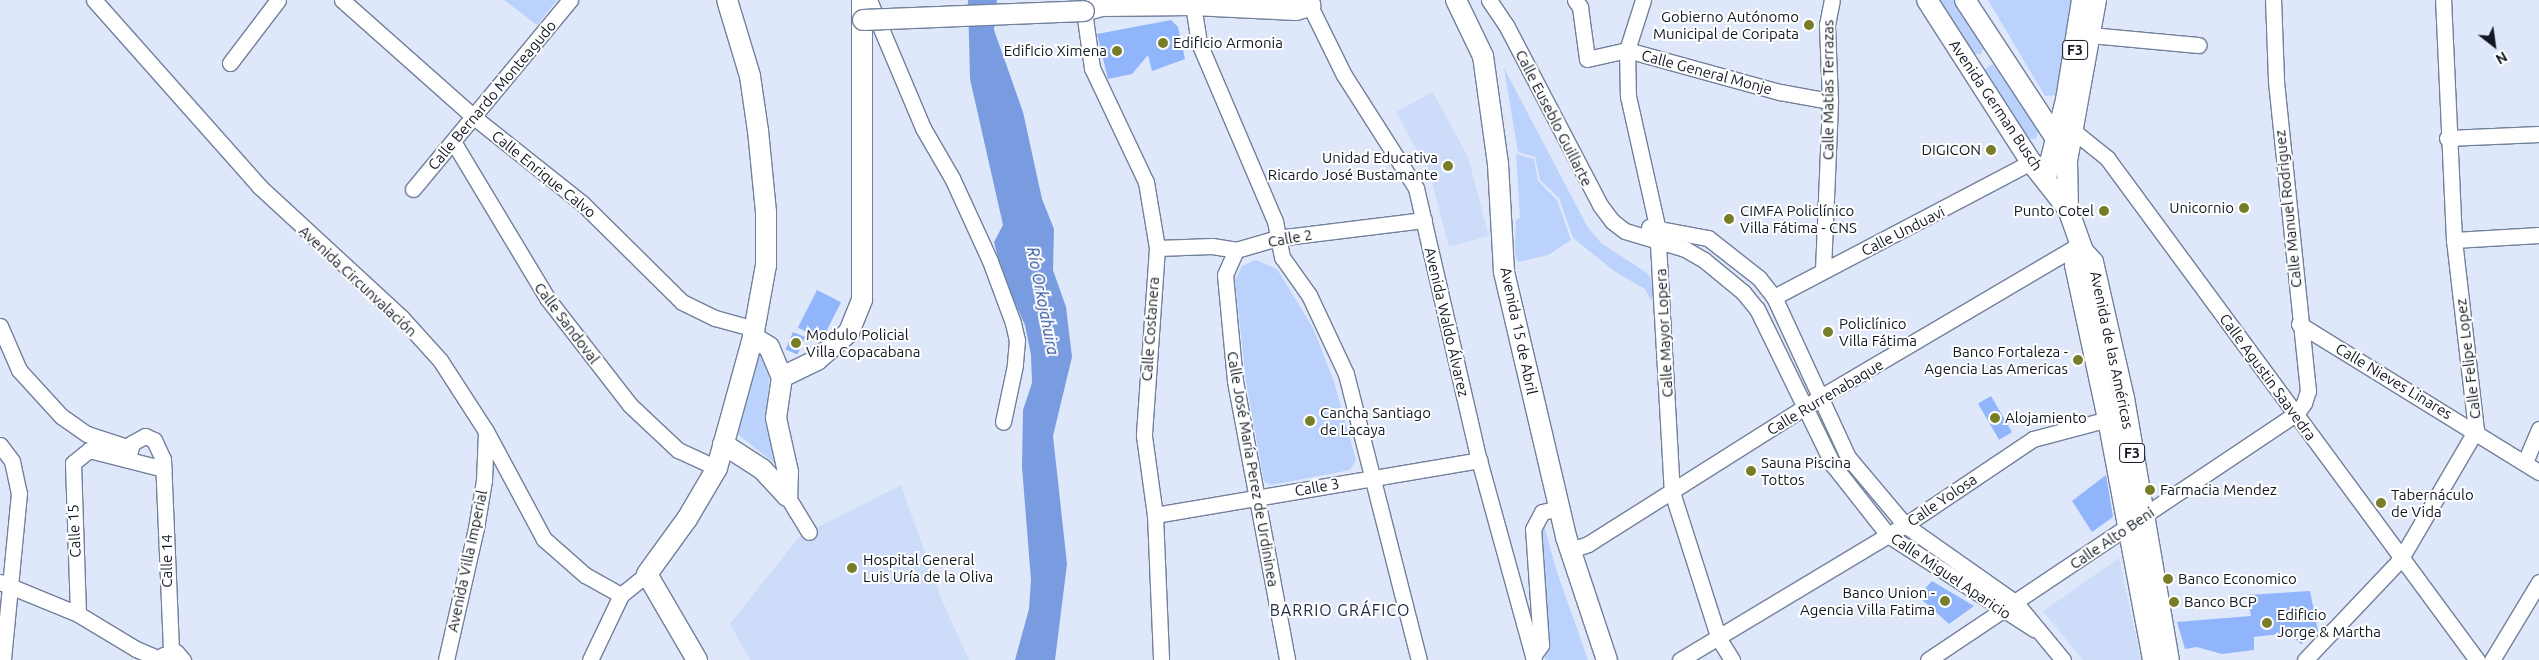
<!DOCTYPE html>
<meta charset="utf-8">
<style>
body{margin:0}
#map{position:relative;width:2539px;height:660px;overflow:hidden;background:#dfe8fa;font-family:Ubuntu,sans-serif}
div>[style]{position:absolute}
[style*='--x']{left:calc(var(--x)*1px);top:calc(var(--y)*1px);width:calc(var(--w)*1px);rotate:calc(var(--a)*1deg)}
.built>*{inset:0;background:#ccdcf9}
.green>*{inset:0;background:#bbd2fd}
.water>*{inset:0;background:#799ce1}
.building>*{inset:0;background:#90b5fb;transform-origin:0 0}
.roads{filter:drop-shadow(1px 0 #72809b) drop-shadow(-1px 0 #72809b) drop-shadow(0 1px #72809b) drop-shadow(0 -1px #72809b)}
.minor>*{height:15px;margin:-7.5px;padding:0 7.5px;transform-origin:7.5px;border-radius:7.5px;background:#fff}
.major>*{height:20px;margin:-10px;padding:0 10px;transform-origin:10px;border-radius:10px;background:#fff}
.bridges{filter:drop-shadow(1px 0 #72809b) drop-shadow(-1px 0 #72809b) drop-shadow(0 1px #72809b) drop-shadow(0 -1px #72809b)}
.major-bridge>*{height:20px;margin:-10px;padding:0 10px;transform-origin:10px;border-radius:10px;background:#fff}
.dots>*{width:14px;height:14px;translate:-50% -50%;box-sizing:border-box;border:2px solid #fff;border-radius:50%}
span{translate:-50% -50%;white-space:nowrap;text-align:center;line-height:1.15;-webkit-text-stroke:4px #fff;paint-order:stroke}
.shield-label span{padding:1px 4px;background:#fff;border:1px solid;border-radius:4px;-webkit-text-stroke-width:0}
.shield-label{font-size:14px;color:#121822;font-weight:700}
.poi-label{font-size:15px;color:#121822}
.right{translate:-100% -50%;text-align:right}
.left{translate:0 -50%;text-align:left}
.street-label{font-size:15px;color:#121822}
.water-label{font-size:16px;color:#214797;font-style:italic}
.neighbourhood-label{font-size:16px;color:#202c42;letter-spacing:1px}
.north{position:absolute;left:2469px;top:20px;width:50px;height:50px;-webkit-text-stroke:4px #fff;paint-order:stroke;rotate:150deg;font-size:14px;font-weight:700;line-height:20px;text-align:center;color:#121822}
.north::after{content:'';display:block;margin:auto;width:18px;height:22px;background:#121822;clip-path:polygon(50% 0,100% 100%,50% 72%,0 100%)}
</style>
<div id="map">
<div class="built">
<div style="clip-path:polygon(1433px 92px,1468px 157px,1489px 236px,1449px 247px,1430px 175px,1396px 112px)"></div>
<div style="clip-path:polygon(901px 485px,941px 598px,969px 660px,750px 660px,730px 624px,799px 537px)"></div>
<div style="clip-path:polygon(2119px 558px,2141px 660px,2083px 660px,2043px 611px)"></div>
</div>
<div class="green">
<div style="clip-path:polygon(504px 0,557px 0,537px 25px)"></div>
<div style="clip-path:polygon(1937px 0,1955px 0,1984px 46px,1981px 54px,1971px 54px)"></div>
<div style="clip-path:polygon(1988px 0,2072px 0,2057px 95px,2045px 96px)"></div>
<div style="clip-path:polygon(1993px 64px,2039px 130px,2036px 139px,2026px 138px,1985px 74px,1985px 69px)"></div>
<div style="clip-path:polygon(1504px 68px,1587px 226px,1601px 243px,1647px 273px,1654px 283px,1652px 302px,1645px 289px,1614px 271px,1573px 238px,1559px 198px,1540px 180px,1535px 157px,1518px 152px)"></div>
<div style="clip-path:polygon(1516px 154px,1534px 159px,1538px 181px,1557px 200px,1571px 240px,1548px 255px,1518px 262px,1515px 253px,1516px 220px,1520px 218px)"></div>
<div style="clip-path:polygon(1256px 260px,1277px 269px,1313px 328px,1334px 382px,1356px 460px,1350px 470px,1271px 485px,1264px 481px,1246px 382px,1235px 280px,1242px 266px)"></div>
<div style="clip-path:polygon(760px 353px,771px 362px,765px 422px,778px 466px,735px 432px,755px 356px)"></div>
<div style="clip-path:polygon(1543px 522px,1557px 572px,1588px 660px,1545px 660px,1538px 534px)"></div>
</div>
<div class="water">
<div style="clip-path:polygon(968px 0,997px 0,994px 30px,1023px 112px,1042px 199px,1054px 229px,1053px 270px,1066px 307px,1072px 357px,1053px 436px,1067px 564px,1055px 660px,1015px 660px,1029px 609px,1031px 580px,1022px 467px,1023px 410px,1032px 383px,1031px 355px,1025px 325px,1003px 277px,994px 242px,1003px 225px,970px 79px)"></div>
</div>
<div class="building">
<div style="clip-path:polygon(1171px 20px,1178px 27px,1185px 59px,1152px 71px,1148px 55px,1132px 74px,1108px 79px,1097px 34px)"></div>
<div style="left:817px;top:290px;width:27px;height:42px;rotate:27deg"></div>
<div style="left:793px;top:332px;width:13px;height:19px;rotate:23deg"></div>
<div style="left:1991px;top:396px;width:42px;height:15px;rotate:60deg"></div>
<div style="clip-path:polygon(2106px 475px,2113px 517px,2092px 532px,2072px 501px)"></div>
<div style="clip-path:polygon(1932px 581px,1974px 606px,1949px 624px,1918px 596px)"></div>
<div style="clip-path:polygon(2310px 591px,2318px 631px,2301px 644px,2288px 633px,2254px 637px,2254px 650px,2222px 654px,2197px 647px,2185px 649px,2177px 622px,2251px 616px,2247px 595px)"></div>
</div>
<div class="roads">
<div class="minor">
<div style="--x:94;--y:0;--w:249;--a:48.4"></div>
<div style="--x:259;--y:186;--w:193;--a:42.7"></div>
<div style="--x:401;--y:317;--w:58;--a:47.8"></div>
<div style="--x:440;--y:360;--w:85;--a:57.1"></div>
<div style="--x:486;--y:431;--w:123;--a:61.8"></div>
<div style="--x:544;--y:539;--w:55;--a:41.3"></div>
<div style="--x:585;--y:575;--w:41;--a:29.1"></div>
<div style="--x:342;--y:0;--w:178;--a:41.6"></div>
<div style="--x:475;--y:118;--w:138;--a:38.5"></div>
<div style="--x:583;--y:204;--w:139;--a:44.7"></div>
<div style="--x:682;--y:302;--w:37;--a:26"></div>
<div style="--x:715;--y:318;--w:41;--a:15.4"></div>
<div style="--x:869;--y:0;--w:139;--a:67.1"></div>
<div style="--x:923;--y:128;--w:58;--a:59.9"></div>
<div style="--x:952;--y:178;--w:91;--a:65.4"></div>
<div style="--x:990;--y:261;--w:66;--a:69.6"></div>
<div style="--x:1013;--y:323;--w:17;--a:77"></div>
<div style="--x:1017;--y:340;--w:25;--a:95"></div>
<div style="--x:1015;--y:365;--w:58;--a:101.9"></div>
<div style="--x:1489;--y:0;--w:30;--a:56"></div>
<div style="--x:1506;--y:25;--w:203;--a:62.4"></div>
<div style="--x:1600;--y:205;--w:20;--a:53"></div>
<div style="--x:1612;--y:221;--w:16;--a:38"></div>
<div style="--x:1625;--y:231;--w:63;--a:16.7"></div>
<div style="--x:1685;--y:249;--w:22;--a:30"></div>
<div style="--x:1704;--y:260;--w:50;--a:39.4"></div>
<div style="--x:1743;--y:292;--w:22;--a:51"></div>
<div style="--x:1757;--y:309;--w:174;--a:64"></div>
<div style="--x:1833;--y:465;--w:89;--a:51.8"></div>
<div style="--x:1888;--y:535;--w:174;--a:32.8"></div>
<div style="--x:1575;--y:0;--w:9;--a:54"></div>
<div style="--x:1580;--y:7;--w:52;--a:82.3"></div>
<div style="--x:1587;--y:59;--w:41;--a:-12.7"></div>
<div style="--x:1627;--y:50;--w:159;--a:15.4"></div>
<div style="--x:1780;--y:92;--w:51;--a:10.2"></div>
<div style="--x:1643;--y:0;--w:52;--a:107.7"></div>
<div style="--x:1627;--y:50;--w:46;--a:88.8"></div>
<div style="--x:1628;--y:96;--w:133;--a:77.4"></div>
<div style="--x:1657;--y:226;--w:266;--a:86.8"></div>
<div style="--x:1672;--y:492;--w:154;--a:72.3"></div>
<div style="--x:1719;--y:639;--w:25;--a:58"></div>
<div style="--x:1193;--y:5;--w:38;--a:81"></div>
<div style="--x:1199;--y:43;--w:194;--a:66.9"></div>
<div style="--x:1275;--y:221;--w:37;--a:79"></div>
<div style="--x:1282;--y:257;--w:47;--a:54.6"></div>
<div style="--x:1309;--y:295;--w:87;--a:64.9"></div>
<div style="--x:1346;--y:374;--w:295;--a:75.7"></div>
<div style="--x:1310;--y:6;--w:77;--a:63.8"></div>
<div style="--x:1344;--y:75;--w:134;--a:57.5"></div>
<div style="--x:1416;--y:188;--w:279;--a:77"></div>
<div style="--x:1479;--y:460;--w:207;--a:74.6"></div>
<div style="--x:1084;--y:11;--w:58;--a:82"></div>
<div style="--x:1092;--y:68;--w:126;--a:64.7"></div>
<div style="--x:1146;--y:182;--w:67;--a:80.5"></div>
<div style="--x:1157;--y:248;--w:188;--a:94"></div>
<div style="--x:1144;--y:436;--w:80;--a:82.1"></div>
<div style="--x:1155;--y:515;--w:145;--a:87.6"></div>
<div style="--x:2079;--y:34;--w:120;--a:5.3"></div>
<div style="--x:230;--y:63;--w:79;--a:-52.7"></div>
<div style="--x:2066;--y:125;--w:53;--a:38.8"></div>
<div style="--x:2107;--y:158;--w:624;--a:53.61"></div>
<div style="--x:2447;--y:138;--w:92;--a:-2.5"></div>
<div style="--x:454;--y:143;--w:181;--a:59"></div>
<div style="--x:547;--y:298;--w:135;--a:52.2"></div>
<div style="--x:630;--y:405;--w:66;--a:43.2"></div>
<div style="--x:678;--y:450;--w:43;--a:24.8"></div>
<div style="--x:413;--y:189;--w:246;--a:-50.3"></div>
<div style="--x:1649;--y:227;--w:60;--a:10.6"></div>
<div style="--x:1708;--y:238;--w:65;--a:38.1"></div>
<div style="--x:1759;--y:278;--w:24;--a:52"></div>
<div style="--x:1774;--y:297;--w:176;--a:65.2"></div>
<div style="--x:1848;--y:457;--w:89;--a:50"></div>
<div style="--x:1905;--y:525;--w:136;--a:35.1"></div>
<div style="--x:2016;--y:603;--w:74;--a:50.5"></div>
<div style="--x:2454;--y:240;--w:85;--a:-3.4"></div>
<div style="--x:1157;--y:248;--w:55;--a:-2.1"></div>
<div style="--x:1212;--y:246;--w:24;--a:9"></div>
<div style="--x:1236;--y:250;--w:43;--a:-16.3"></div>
<div style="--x:1277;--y:238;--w:148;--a:-7"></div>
<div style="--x:1236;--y:250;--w:27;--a:114"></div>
<div style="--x:1225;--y:275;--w:106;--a:84.6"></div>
<div style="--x:1235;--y:381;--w:284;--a:79.4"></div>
<div style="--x:1823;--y:270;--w:169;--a:-87.6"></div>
<div style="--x:1830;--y:101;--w:76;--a:-92.3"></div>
<div style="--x:1827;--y:25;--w:25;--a:-79"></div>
<div style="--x:1774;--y:297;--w:290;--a:-27.7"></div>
<div style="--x:2299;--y:324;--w:282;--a:31.7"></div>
<div style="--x:0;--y:326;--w:48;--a:66.6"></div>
<div style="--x:19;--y:370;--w:62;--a:47.6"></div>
<div style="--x:61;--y:416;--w:32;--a:35"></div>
<div style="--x:87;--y:434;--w:45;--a:18"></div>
<div style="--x:0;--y:445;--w:20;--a:53"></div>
<div style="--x:12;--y:461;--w:33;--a:78"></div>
<div style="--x:19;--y:493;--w:168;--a:95.5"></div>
<div style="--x:128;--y:459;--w:16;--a:-76"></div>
<div style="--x:132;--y:443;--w:15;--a:-28"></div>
<div style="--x:145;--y:436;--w:10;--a:24"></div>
<div style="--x:154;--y:440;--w:21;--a:65"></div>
<div style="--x:163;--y:459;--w:193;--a:87.6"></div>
<div style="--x:2525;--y:462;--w:36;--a:-67"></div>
<div style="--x:787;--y:496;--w:42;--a:58.6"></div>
<div style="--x:1155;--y:515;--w:329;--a:-9.6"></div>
<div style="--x:1571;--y:550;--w:18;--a:-19"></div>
<div style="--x:1588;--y:544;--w:273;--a:-32.3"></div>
<div style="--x:1819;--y:398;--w:303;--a:-30.5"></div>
<div style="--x:0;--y:582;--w:84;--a:22.3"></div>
<div style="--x:78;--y:614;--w:68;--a:31.1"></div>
<div style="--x:136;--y:649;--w:26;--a:23"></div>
<div style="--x:78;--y:614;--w:151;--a:-91.9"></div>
<div style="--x:73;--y:463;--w:21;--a:-39"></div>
<div style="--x:89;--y:450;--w:77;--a:14.2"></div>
<div style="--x:163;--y:655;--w:13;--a:-13"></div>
<div style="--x:176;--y:652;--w:11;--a:49"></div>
<div style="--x:1533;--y:656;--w:14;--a:-54"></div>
<div style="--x:1541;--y:645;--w:116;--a:-93.9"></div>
<div style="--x:1533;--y:529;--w:19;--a:-62"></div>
<div style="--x:1542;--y:512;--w:17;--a:-13"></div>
<div style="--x:446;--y:660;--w:135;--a:-77.2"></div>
<div style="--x:476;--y:528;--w:49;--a:-80.5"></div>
<div style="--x:484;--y:480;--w:48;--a:-87.6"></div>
<div style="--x:590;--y:660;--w:72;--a:-64.5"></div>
<div style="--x:621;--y:595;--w:33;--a:-39"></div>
<div style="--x:1680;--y:660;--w:262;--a:-31"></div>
<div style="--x:1905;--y:525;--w:154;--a:-33.9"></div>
<div style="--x:2033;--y:439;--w:78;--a:-14.9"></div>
<div style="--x:1928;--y:660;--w:443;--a:-33.8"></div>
<div style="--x:2296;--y:414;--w:14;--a:-54"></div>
<div style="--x:2304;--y:403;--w:13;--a:-72"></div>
<div style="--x:2308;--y:391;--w:313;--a:-95.9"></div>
<div style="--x:2276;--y:80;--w:80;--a:-92.1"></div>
<div style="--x:2305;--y:660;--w:138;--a:-46.5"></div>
<div style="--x:2400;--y:560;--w:151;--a:-59.7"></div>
<div style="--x:2476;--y:430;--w:191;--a:-96.6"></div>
<div style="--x:2454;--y:240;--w:240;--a:-92.6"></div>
<div style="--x:2492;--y:660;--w:91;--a:-58.9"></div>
</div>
<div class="major">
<div style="--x:1456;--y:0;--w:62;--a:64.3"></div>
<div style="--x:1483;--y:56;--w:109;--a:82.1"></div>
<div style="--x:1498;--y:164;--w:108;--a:86.8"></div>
<div style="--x:1504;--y:272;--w:272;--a:76.8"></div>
<div style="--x:1566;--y:537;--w:130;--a:71.6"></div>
<div style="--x:1927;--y:0;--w:193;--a:57.3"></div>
<div style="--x:2031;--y:162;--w:60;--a:51.8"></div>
<div style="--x:2068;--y:209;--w:45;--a:70.3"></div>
<div style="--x:2083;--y:251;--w:15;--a:48"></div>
<div style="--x:2093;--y:262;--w:139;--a:77.2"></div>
<div style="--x:2124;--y:398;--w:266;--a:80.3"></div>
<div style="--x:1965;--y:0;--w:168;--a:56.7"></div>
<div style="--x:2057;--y:140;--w:23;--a:65"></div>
<div style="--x:2067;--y:161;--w:48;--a:88.8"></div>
<div style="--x:1084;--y:11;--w:18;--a:-16"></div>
<div style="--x:1101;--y:6;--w:92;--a:-0.6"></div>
<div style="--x:1193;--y:5;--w:103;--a:2.8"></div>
<div style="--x:1296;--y:10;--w:15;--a:-16"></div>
<div style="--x:1310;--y:6;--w:6;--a:-99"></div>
<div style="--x:2067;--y:161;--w:164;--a:-79.8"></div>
<div style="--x:2046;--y:178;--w:81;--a:-75.6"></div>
<div style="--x:2066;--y:100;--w:101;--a:-80.9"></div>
<div style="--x:2083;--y:251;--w:16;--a:120"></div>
<div style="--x:2075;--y:265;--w:157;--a:77.9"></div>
<div style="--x:2108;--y:419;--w:245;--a:79.4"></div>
<div style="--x:753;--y:337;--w:19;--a:32"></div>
<div style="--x:769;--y:347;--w:33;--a:67"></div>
<div style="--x:782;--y:377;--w:41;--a:98.3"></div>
<div style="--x:776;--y:418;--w:55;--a:77.5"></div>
<div style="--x:788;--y:472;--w:24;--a:92"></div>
<div style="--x:782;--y:377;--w:39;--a:-26"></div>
<div style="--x:817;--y:360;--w:43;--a:-41.2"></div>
<div style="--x:849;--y:332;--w:35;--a:-68"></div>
<div style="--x:862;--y:300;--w:300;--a:-90"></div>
<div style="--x:723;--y:444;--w:46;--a:32.7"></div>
<div style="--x:762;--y:469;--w:37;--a:47"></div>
<div style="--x:697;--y:660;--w:99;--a:-120.2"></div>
<div style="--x:647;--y:574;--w:68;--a:-54"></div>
<div style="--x:687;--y:519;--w:59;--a:-59.5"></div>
<div style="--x:717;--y:468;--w:136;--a:-74.6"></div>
<div style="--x:753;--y:337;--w:73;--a:-79.8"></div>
<div style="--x:766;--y:265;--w:53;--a:-90"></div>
<div style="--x:766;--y:212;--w:81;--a:-95.6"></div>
<div style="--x:758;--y:131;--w:56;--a:-98.3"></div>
<div style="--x:750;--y:76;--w:79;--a:-106.8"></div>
</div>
</div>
<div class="bridges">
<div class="major-bridge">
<div style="--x:863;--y:20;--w:221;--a:-2.3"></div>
</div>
</div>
<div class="dots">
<div style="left:1809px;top:25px;background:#787d27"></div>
<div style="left:1163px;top:43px;background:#787d27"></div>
<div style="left:1117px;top:51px;background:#787d27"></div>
<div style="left:1991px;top:150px;background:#787d27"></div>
<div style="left:1448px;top:166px;background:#787d27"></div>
<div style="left:2244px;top:208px;background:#787d27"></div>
<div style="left:2104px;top:211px;background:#787d27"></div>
<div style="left:1729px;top:219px;background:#787d27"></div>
<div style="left:1828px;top:332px;background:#787d27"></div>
<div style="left:796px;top:343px;background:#787d27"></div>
<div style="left:2078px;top:360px;background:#787d27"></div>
<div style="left:1995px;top:418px;background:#787d27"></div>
<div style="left:1310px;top:421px;background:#787d27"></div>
<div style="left:1751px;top:471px;background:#787d27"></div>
<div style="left:2150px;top:490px;background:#787d27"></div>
<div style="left:2381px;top:503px;background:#787d27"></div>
<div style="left:852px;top:568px;background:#787d27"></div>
<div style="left:2168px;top:579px;background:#787d27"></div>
<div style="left:1945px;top:601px;background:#787d27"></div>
<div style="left:2174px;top:602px;background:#787d27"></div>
<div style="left:2267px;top:623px;background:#787d27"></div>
</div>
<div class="shield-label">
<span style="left:2075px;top:50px">F3</span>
<span style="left:2132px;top:453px">F3</span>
</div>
<div class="poi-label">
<span class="right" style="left:1799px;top:25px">Gobierno Autónomo<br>Municipal de Coripata</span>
<span class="left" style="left:1173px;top:43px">Edificio Armonia</span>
<span class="right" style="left:1107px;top:51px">Edificio Ximena</span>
<span class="right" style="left:1981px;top:150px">DIGICON</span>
<span class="right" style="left:1438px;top:166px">Unidad Educativa<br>Ricardo José Bustamante</span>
<span class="right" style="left:2234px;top:208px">Unicornio</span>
<span class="left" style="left:1740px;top:219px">CIMFA Policlínico<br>Villa Fátima - CNS</span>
<span class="right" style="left:2094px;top:211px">Punto Cotel</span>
<span class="left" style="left:1839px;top:332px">Policlínico<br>Villa Fátima</span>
<span class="left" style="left:806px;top:343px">Modulo Policial<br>Villa Copacabana</span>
<span class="right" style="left:2068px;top:360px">Banco Fortaleza -<br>Agencia Las Americas</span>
<span class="left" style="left:1320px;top:421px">Cancha Santiago<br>de Lacaya</span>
<span class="left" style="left:2005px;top:418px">Alojamiento</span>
<span class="left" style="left:1761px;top:471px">Sauna Piscina<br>Tottos</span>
<span class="left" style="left:2160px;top:490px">Farmacia Mendez</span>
<span class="left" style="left:2391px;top:503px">Tabernáculo<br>de Vida</span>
<span class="left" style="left:863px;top:568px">Hospital General<br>Luis Uría de la Oliva</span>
<span class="left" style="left:2178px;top:579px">Banco Economico</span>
<span class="right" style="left:1935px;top:601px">Banco Union -<br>Agencia Villa Fatima</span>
<span class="left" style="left:2184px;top:602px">Banco BCP</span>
<span class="left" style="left:2277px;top:623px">Edificio<br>Jorge &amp; Martha</span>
</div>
<div class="street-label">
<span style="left:1707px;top:72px;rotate:15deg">Calle General Monje</span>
<span style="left:1828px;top:90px;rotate:-90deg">Calle Matías Terrazas</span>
<span style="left:492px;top:95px;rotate:-50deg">Calle Bernardo Monteagudo</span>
<span style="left:1996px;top:105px;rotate:56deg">Avenida German Busch</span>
<span style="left:1554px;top:118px;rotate:63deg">Calle Euseblo Guillarte</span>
<span style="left:544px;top:174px;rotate:39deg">Calle Enrique Calvo</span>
<span style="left:2288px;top:209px;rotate:-96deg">Calle Manuel Rodriguez</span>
<span style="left:1903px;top:231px;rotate:-27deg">Calle Unduavi</span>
<span style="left:1290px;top:238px;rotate:-10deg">Calle 2</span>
<span style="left:358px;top:281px;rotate:43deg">Avenida Circunvalación</span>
<span style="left:1447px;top:322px;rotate:77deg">Avenida Waldo Álvarez</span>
<span style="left:567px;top:323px;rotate:53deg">Calle Sandoval</span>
<span style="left:1150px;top:329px;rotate:-86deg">Calle Costanera</span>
<span style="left:1519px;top:331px;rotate:78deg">Avenida 15 de Abril</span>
<span style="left:1664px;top:333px;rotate:-93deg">Calle Mayor Lopera</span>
<span style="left:2112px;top:350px;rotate:78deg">Avenida de las Américas</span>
<span style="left:2468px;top:359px;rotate:-97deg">Calle Felipe Lopez</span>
<span style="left:2268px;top:377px;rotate:54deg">Calle Agustin Saavedra</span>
<span style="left:2394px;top:381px;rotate:31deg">Calle Nieves Linares</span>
<span style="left:1825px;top:397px;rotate:-31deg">Calle Rurrenabaque</span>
<span style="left:1253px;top:469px;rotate:80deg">Calle José María Perez de Urdininea</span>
<span style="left:1317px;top:487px;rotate:-10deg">Calle 3</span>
<span style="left:1942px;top:500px;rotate:-34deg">Calle Yolosa</span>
<span style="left:74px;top:531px;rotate:-93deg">Calle 15</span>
<span style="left:2112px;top:538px;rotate:-34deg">Calle Alto Beni</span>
<span style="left:167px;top:561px;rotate:-90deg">Calle 14</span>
<span style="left:467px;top:561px;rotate:-78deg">Avenida Villa Imperial</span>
<span style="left:1951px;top:576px;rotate:34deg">Calle Miguel Aparicio</span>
</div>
<div class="water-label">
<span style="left:1043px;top:301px;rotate:79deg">Río Orkojahuira</span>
</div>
<div class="neighbourhood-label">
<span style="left:1340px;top:610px">BARRIO GRÁFICO</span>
</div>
<div class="north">N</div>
</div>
